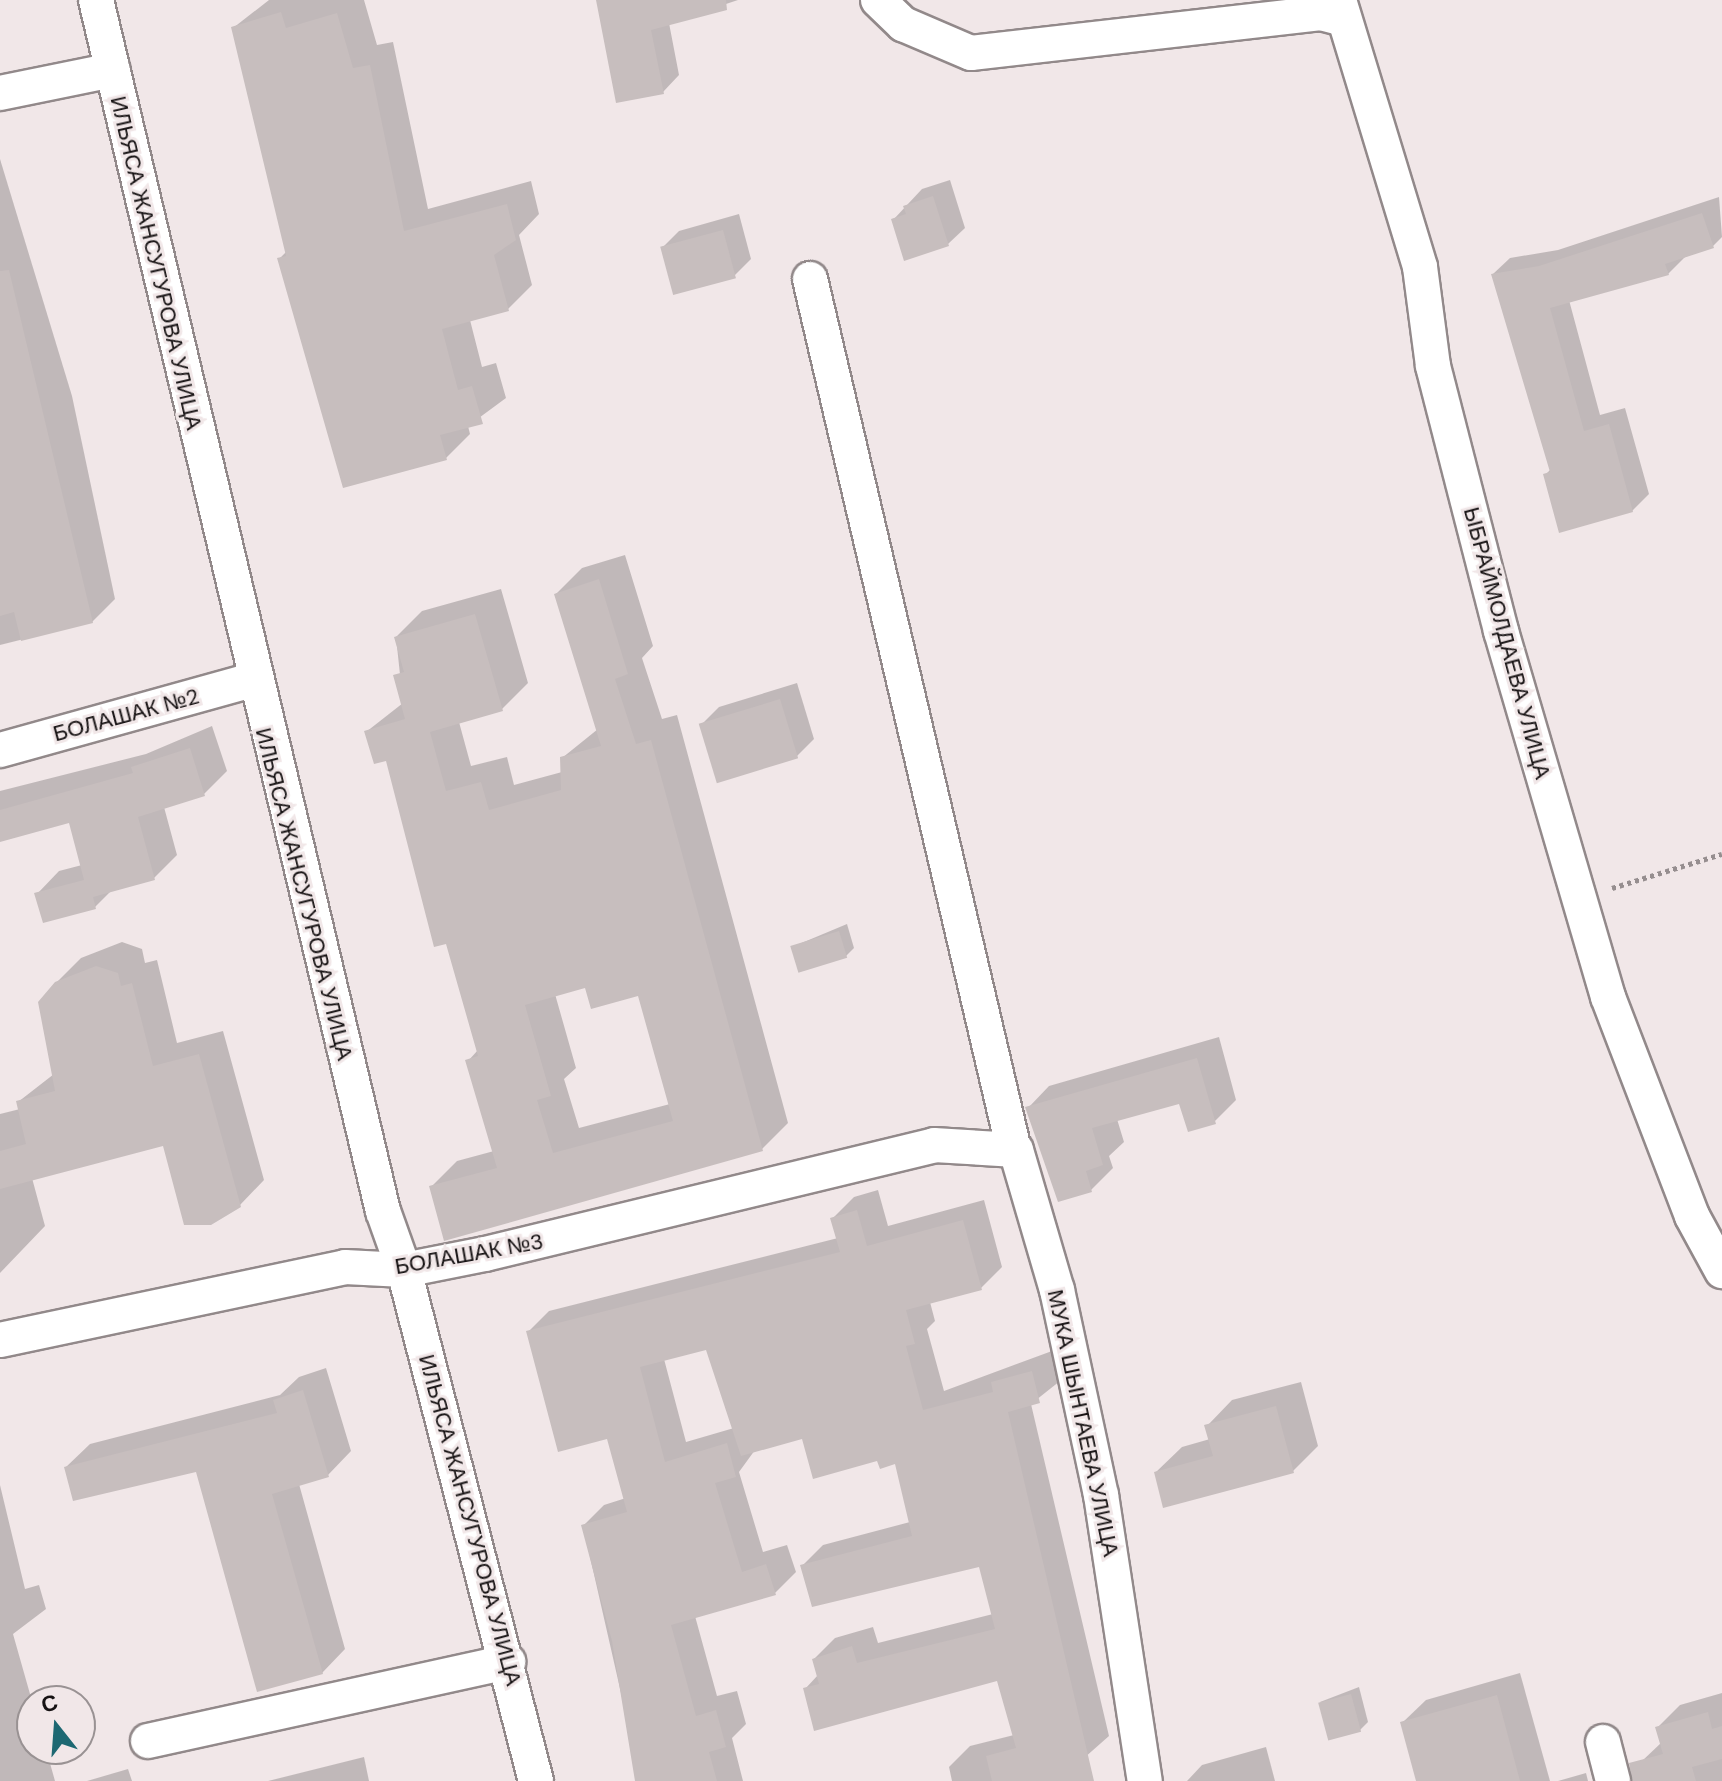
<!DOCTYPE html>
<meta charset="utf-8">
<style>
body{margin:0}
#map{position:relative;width:1722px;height:1781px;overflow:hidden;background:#f1e7e8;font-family:"DM Sans",sans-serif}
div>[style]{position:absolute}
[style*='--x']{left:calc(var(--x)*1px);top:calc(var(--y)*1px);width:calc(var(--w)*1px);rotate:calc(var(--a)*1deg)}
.shadow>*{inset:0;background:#0003}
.building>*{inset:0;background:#c7bebe;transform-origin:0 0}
.path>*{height:5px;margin-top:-2.5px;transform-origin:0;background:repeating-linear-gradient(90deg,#968e8f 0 4px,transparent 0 8px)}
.roads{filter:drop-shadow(2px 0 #92898a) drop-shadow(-2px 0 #92898a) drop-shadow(0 2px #92898a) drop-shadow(0 -2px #92898a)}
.street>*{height:34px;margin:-17px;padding:0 17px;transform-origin:17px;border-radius:17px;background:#fff}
span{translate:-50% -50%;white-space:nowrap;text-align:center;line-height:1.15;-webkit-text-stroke:6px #f1e7e8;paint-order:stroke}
.street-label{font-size:22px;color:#161213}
.north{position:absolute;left:16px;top:1685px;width:80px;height:80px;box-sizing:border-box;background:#f1e7e8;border:2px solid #999293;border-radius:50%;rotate:343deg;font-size:22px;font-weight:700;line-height:32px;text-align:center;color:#161213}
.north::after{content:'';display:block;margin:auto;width:28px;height:36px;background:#1d6872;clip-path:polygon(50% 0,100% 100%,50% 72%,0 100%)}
</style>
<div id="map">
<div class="shadow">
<div style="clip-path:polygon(269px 0,364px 0,377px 45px,393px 42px,428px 209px,531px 181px,539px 214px,519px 235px,532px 285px,508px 309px,470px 320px,482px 367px,496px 363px,506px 398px,468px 426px,470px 434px,446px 458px,279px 259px,287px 251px,233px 28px)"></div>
<div style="clip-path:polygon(598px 0,738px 0,669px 23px,679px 75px,663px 92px)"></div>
<div style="clip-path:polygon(0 159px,72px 396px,115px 599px,92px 622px,0 645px)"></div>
<div style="clip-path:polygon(950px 180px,965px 228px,948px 244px,893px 220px,922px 189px)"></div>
<div style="clip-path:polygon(1719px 197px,1722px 237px,1713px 246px,1685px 257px,1668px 274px,1569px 300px,1600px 415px,1625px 408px,1649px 494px,1632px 511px,1545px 475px,1551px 469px,1493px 274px,1510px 258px,1558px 250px)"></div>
<div style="clip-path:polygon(739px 214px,751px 259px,734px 276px,662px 248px,679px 231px)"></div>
<div style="clip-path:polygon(evenodd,625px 555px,653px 646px,642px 658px,662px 719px,677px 715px,788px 1123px,762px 1149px,431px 1187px,457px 1161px,494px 1151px,468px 1061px,478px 1050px,447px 942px,387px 758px,366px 732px,403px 703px,396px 637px,422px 611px,501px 589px,528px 683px,502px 709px,459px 722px,471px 766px,507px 757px,514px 785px,562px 772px,562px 758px,598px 729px,556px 594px,582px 568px,625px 555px,587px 986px,639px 994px,670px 1104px,579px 1128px,564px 1079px,576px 1068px,555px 994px,587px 986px)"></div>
<div style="clip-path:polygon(797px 683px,814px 739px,797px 756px,702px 724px,719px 707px)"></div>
<div style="clip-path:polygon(212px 726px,227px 771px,204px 794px,164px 807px,177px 855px,154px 878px,112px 890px,95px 907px,37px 894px,59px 871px,82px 865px,70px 821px,0 836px,0 791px,146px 754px)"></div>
<div style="clip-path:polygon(847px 924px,854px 948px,846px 956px,792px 947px)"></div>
<div style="clip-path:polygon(122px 942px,142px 949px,145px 963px,157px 960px,177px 1043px,223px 1031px,264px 1180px,240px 1205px,164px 1143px,32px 1178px,45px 1226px,0 1273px,0 1114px,20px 1109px,18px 1102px,54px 1074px,56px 983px,81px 958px)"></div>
<div style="clip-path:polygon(1219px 1037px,1236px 1100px,1214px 1122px,1180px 1101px,1117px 1119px,1124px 1142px,1109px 1156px,1113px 1168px,1091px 1190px,1059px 1200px,1028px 1108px,1049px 1086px)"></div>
<div style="clip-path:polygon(evenodd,878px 1190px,888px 1226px,984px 1200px,1002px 1267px,981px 1288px,930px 1302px,935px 1321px,927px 1329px,944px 1391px,1052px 1351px,1060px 1381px,1031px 1404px,1109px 1736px,1058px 1781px,952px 1781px,949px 1767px,970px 1746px,1014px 1735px,998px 1678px,805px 1689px,818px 1675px,814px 1659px,835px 1638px,873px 1627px,878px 1643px,993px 1614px,981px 1565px,802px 1566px,823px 1545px,910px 1522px,896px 1462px,804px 1437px,755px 1450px,739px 1472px,763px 1552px,787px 1545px,796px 1572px,775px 1593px,695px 1616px,717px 1696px,737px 1691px,746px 1724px,732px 1738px,743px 1781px,641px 1781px,583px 1526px,604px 1505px,626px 1498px,608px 1437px,528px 1332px,549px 1311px,838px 1238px,833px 1218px,854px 1197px,878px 1190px,707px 1348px,734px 1428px,686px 1442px,664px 1359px,707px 1348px)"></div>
<div style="clip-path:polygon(326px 1368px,351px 1451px,328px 1475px,299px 1484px,345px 1649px,322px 1673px,197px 1469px,66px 1467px,90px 1444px,280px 1395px,299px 1377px)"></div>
<div style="clip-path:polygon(1301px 1382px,1318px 1446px,1293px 1471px,1156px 1472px,1182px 1447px,1210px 1439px,1207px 1426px,1232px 1400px)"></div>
<div style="clip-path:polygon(0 1485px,25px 1589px,39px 1585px,46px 1609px,13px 1634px,32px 1701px,32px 1749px,46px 1749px,55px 1781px,0 1781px)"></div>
<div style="clip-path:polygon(1520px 1673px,1550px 1781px,1419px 1781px,1402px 1723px,1426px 1700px)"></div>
<div style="clip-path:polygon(1359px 1687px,1368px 1722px,1360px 1730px,1320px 1702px)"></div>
<div style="clip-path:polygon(1722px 1693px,1722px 1781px,1648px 1781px,1642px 1761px,1662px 1742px,1658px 1727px,1680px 1705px)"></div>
<div style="clip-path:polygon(1266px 1747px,1275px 1781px,1187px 1781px,1202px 1765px)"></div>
<div style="clip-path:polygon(364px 1757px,369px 1781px,268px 1781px)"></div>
<div style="clip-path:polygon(128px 1769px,132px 1781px,87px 1781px)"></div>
<div style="clip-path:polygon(1586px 1773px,1588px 1781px,1558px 1781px)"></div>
</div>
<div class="building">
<div style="clip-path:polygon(596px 0,726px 0,727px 10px,651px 30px,664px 94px,616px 103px)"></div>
<div style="clip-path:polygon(281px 12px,286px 28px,337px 13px,353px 68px,370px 65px,404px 231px,507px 204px,516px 240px,494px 255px,509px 311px,442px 329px,458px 390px,472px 386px,483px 424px,440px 435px,447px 460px,343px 488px,277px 258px,286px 256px,231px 27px)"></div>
<div style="clip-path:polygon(933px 196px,949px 246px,904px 261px,891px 219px,906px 214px,903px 206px)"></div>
<div style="clip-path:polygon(1702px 213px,1714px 248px,1665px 264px,1669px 275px,1550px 308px,1584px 431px,1609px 424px,1633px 512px,1559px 533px,1543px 474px,1550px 472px,1491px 274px,1539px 266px)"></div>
<div style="left:723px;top:230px;width:50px;height:65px;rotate:75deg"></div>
<div style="clip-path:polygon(9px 270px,93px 623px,21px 641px,14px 612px,0 616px,0 271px)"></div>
<div style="clip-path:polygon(evenodd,599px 579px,628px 674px,615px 679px,636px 744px,651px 740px,763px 1151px,444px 1241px,429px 1186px,497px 1168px,465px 1060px,478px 1056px,446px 944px,434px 947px,386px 761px,374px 764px,364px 731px,405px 719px,393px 675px,404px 672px,394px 637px,475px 614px,503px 711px,430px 732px,446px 791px,481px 782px,489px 810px,561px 790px,560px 757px,601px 746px,554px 594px,599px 579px,585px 988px,591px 1009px,638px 996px,673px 1121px,553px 1153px,537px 1100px,551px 1096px,525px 1005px,585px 988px)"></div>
<div style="left:780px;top:699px;width:62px;height:85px;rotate:73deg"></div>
<div style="clip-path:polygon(190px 748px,205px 796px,138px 817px,155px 880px,93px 897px,96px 909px,43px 923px,34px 893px,84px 880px,69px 823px,0 842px,0 810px,133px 773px,131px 767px)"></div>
<div style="left:839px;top:931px;width:28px;height:51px;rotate:73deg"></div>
<div style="clip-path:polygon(96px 966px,118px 973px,121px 986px,132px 983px,153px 1066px,199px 1054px,241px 1207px,211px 1225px,184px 1225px,163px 1146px,0 1189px,0 1151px,26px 1144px,16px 1101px,55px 1091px,38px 1002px,55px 982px)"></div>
<div style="clip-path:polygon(1197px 1058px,1216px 1124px,1188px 1132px,1179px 1104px,1092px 1128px,1103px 1165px,1086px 1171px,1092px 1192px,1058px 1202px,1025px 1107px)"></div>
<div style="clip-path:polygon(857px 1210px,867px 1246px,963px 1220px,982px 1290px,906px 1310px,915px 1344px,906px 1346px,923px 1410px,993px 1392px,991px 1382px,1032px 1371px,1040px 1403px,1008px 1412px,1094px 1781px,992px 1781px,986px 1756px,1016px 1748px,997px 1681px,814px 1731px,803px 1688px,819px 1684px,812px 1659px,852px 1646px,857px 1663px,995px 1629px,979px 1567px,812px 1607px,800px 1565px,912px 1536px,895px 1464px,880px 1469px,877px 1461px,813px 1479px,802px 1439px,741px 1456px,706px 1350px,640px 1367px,665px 1462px,727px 1443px,736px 1477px,715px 1483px,742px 1572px,766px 1564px,776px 1595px,671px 1625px,696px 1716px,716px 1710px,726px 1747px,709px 1752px,717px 1781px,635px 1781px,612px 1641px,581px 1525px,627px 1512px,607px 1439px,558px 1452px,526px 1331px,840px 1252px,830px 1218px)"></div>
<div style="clip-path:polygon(303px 1390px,329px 1477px,272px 1494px,323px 1674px,257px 1692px,196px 1472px,73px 1501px,64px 1467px,277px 1413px,273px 1400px)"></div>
<div style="clip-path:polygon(1276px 1406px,1294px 1473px,1163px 1508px,1154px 1472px,1213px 1456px,1204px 1425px)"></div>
<div style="left:1351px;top:1694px;width:39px;height:34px;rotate:75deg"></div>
<div style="clip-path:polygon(1497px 1695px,1520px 1781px,1416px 1781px,1400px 1722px)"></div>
<div style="clip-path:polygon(1708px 1712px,1712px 1729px,1722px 1726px,1722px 1759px,1692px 1767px,1696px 1781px,1632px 1781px,1629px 1763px,1663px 1754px,1655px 1727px)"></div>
</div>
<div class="path">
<div style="--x:1612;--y:888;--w:115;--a:-17.2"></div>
</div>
<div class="roads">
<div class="street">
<div style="--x:96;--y:0;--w:1245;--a:76.67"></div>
<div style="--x:383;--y:1211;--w:63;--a:70.4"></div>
<div style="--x:404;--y:1270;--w:528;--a:75.52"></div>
<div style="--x:878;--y:0;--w:35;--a:44"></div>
<div style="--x:903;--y:24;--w:74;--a:23.1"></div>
<div style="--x:971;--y:53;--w:352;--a:-6.5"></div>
<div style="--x:1321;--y:13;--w:23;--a:15"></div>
<div style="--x:1339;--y:0;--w:279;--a:73.1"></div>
<div style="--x:1420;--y:267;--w:100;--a:82.5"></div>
<div style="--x:1433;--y:366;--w:274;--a:75.6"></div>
<div style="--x:1501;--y:631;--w:381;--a:73.7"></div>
<div style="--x:1608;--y:997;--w:235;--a:69"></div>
<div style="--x:1692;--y:1216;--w:63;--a:61.4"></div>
<div style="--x:0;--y:93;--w:115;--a:-11.5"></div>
<div style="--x:810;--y:279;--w:895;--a:76.82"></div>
<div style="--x:0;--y:750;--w:262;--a:-15.5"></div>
<div style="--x:0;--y:1340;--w:353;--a:-11.9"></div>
<div style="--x:345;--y:1267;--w:59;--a:2.9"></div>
<div style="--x:404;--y:1270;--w:83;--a:-11.2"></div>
<div style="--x:485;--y:1254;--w:462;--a:-13.6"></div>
<div style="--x:934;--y:1145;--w:82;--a:3.5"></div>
<div style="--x:1016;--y:1150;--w:146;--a:73.7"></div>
<div style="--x:1057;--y:1290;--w:210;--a:77.9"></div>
<div style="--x:1101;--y:1495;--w:289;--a:81.3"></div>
<div style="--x:148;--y:1741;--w:369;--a:-12.4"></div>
<div style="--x:1603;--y:1742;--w:40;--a:75.6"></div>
</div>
</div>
<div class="street-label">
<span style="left:156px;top:263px;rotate:77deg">ИЛЬЯСА ЖАНСУГУРОВА УЛИЦА</span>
<span style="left:1507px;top:643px;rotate:75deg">ЫБРАЙМОЛДАЕВА УЛИЦА</span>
<span style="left:126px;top:715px;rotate:-15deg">БОЛАШАК №2</span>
<span style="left:304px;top:894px;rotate:76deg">ИЛЬЯСА ЖАНСУГУРОВА УЛИЦА</span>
<span style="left:469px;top:1254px;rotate:-10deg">БОЛАШАК №3</span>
<span style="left:1083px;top:1423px;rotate:78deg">МУКА ШЫНТАЕВА УЛИЦА</span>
<span style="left:470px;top:1520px;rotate:75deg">ИЛЬЯСА ЖАНСУГУРОВА УЛИЦА</span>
</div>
<div class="north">С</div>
</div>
